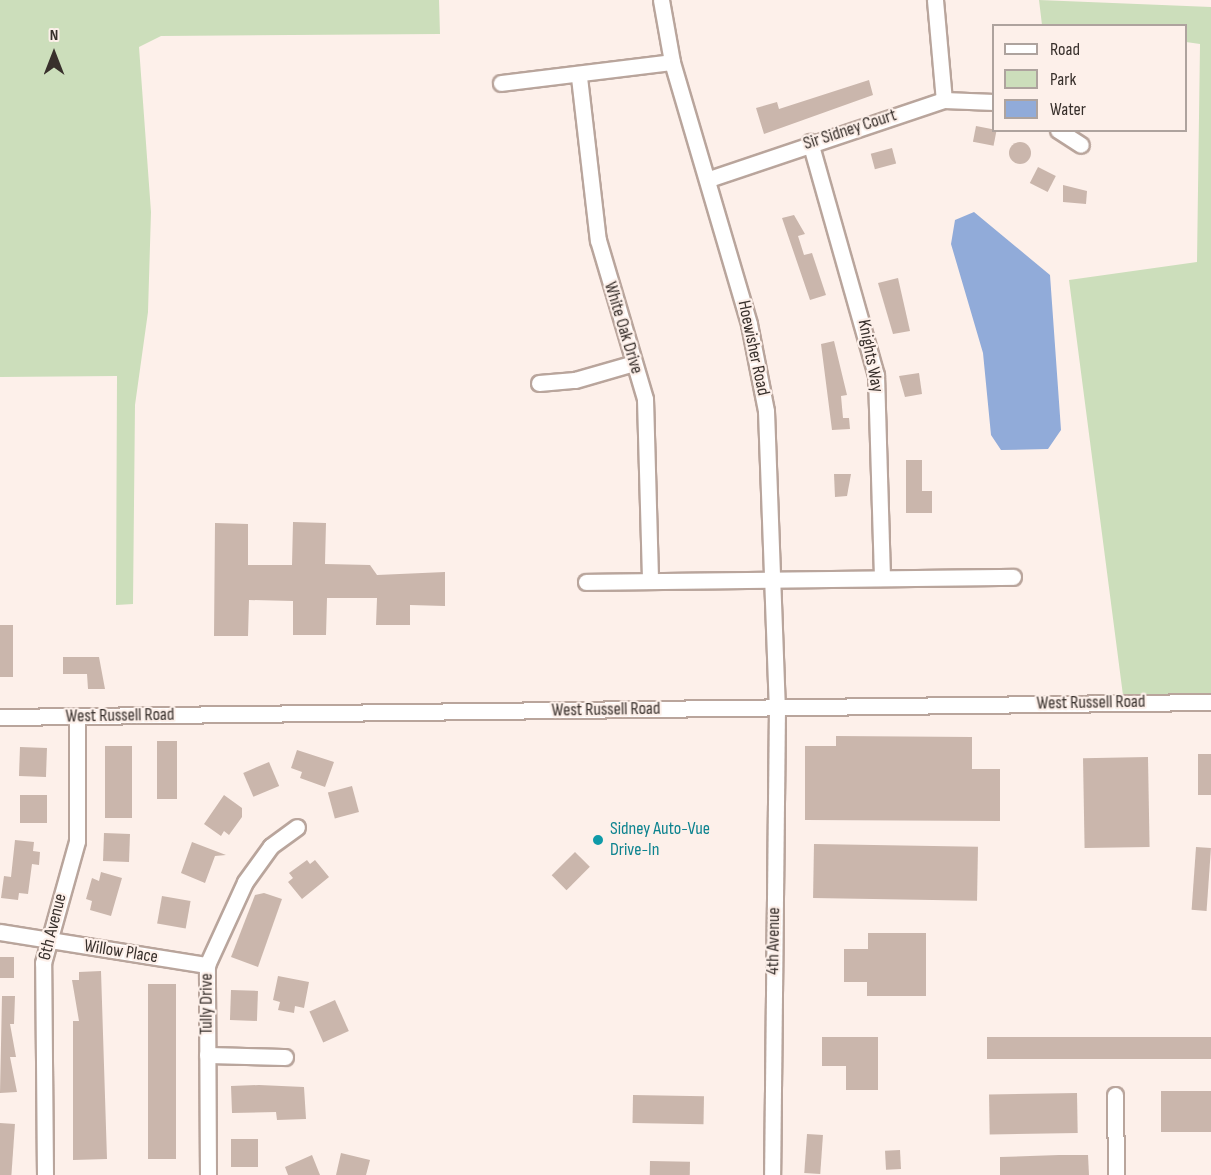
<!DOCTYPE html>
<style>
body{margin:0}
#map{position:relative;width:1211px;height:1175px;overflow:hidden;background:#fdf0ea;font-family:"Sofia Sans Condensed",sans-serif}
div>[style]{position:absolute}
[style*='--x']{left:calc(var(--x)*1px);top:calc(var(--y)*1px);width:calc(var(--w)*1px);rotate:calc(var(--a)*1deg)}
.green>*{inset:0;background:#ccdebb}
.water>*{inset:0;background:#91abd9}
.building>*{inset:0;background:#cab6ac;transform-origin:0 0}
.round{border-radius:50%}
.roads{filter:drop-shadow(2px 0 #b9a59c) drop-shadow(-2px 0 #b9a59c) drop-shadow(0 2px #b9a59c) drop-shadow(0 -2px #b9a59c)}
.minor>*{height:15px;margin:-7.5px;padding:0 7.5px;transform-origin:7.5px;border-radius:7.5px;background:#fff}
.dots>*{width:16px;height:16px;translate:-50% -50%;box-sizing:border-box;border:3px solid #fdf0ea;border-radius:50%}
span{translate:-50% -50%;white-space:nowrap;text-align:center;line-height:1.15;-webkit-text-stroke:4.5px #fdf0ea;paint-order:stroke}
.street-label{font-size:18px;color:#38302c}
.culture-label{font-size:18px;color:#0d838f}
.left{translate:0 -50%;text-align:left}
.legend{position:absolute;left:992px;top:24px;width:195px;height:108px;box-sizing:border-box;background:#fdf0ea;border:2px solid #aea39e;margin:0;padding:8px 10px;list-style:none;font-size:18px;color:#38302c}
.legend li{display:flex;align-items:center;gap:12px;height:30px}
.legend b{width:30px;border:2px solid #aea39e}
.north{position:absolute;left:24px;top:24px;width:60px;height:60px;-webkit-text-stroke:4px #fdf0ea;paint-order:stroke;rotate:0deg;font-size:16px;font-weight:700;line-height:24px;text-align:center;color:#38302c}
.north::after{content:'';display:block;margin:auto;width:21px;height:27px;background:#38302c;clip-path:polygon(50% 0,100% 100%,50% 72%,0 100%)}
</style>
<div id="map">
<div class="green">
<div style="clip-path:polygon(0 0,439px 0,440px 34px,161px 36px,139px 47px,151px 212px,148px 312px,135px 405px,133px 604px,116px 605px,117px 376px,0 377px)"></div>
<div style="clip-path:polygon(1039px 0,1211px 7px,1211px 702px,1124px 703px,1069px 280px,1197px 262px,1200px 44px,1186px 42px,1186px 26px,1042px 25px)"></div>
</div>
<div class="water">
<div style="clip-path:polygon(974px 212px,1050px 275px,1061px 430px,1048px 449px,1001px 450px,991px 435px,983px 353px,951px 244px,955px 220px)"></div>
</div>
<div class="building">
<div style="clip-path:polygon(869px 80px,873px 95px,764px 134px,756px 108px,777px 102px,779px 109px)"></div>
<div style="left:976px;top:126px;width:21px;height:16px;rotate:11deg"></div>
<div class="round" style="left:1009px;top:142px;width:22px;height:22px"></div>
<div style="left:892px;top:148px;width:16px;height:22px;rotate:75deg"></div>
<div style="left:1038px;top:167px;width:20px;height:18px;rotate:27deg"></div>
<div style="clip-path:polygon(1063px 185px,1087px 191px,1086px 204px,1063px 202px)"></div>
<div style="clip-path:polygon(794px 215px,805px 234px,798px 236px,804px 255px,812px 253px,826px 295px,810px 300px,782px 218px)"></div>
<div style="clip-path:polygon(898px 278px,910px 331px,893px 334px,878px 283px)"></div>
<div style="clip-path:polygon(834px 341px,847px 395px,841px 396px,843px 418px,849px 418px,850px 429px,832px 430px,821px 344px)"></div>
<div style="clip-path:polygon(919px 373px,922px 394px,905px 397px,899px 376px)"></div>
<div style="clip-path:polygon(906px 460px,922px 460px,922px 491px,932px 491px,932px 513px,906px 513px)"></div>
<div style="clip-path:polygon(834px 474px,851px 474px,847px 496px,835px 497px)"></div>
<div style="clip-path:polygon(293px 522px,326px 523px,325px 564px,370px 565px,377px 575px,445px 572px,445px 606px,410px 605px,410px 625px,376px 625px,377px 598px,327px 598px,326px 635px,293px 635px,293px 601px,249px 600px,248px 636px,214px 636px,215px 523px,248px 524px,248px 565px,292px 565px)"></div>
<div style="left:0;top:625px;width:13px;height:52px"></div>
<div style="clip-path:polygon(63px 657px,99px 657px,105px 689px,88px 689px,87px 674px,63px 674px)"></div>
<div style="clip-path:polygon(836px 736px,972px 737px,972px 769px,1000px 769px,1000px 821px,805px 820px,805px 746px,836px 746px)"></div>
<div style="left:157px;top:741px;width:20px;height:58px"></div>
<div style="left:105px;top:746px;width:27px;height:72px"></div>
<div style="left:20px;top:747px;width:27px;height:29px;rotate:2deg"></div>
<div style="clip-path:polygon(297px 750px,334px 762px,325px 787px,300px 778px,302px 772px,291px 768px)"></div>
<div style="left:1198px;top:754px;width:13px;height:41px"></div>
<div style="left:1148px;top:757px;width:90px;height:65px;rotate:89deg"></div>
<div style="left:269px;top:762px;width:26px;height:28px;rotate:67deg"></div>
<div style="left:352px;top:786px;width:27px;height:25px;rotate:75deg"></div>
<div style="left:20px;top:795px;width:27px;height:28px"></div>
<div style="clip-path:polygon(224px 795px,242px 808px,242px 817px,229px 835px,224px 831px,221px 836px,204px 824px)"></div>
<div style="left:104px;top:833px;width:26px;height:28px;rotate:2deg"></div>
<div style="clip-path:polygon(15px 840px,34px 842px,33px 851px,40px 852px,39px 865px,32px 864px,28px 894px,19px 893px,18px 900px,1px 898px,4px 876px,11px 877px)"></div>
<div style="clip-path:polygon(192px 842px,226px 855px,215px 856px,205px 883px,181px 873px)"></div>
<div style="left:814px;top:844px;width:164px;height:54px;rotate:1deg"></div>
<div style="left:1196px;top:847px;width:15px;height:63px;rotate:4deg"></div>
<div style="left:575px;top:852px;width:21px;height:33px;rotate:45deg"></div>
<div style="clip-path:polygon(307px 860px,310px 864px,315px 860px,329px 877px,302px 899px,288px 882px,293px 878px,289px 873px)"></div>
<div style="clip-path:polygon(101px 872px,122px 878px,111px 916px,90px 910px,92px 901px,86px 899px,92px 878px,99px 881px)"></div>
<div style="clip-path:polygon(264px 893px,282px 899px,258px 967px,231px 957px,255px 895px)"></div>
<div style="left:162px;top:896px;width:29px;height:28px;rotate:10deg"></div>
<div style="clip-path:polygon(868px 933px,926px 933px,926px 996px,867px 996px,867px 982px,844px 982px,844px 949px,868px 949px)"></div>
<div style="left:14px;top:957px;width:21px;height:14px;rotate:90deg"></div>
<div style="clip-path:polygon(101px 971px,107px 1159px,73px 1160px,73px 1021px,79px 1021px,72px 980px,79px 980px,79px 972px)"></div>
<div style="clip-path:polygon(278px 976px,309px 982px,304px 1008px,295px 1006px,294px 1013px,278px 1010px,280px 1002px,273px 1000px)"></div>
<div style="left:148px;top:984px;width:28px;height:175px"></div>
<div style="left:231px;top:990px;width:27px;height:30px;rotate:2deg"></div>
<div style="clip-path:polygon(2px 996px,15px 996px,14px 1024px,10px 1024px,16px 1057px,10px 1057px,17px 1092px,0 1093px)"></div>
<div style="left:335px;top:1000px;width:34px;height:28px;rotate:66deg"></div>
<div style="clip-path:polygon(822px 1037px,878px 1037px,878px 1090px,846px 1090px,846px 1066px,822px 1066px)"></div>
<div style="left:1211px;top:1037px;width:22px;height:224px;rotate:90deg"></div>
<div style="clip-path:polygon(259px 1085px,304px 1087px,306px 1119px,277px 1120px,276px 1112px,232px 1113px,231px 1086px)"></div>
<div style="left:1211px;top:1091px;width:41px;height:50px;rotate:90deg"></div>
<div style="left:1077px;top:1093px;width:40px;height:88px;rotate:89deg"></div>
<div style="left:633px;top:1095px;width:71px;height:28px;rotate:1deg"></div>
<div style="left:0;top:1123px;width:15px;height:52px;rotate:4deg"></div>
<div style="left:807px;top:1134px;width:16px;height:39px;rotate:4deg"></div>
<div style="left:231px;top:1139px;width:27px;height:28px"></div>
<div style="left:900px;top:1150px;width:19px;height:15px;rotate:87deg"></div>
<div style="clip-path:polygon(341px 1153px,370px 1160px,366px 1175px,336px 1175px)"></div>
<div style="clip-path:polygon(312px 1155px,320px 1175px,288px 1175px,285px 1167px)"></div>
<div style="clip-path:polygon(1059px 1155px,1088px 1155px,1089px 1175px,1000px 1175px,1000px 1157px)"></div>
<div style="left:650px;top:1161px;width:40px;height:14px;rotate:1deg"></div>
</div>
<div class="roads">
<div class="minor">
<div style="--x:661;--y:0;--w:63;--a:79.9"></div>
<div style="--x:672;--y:62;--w:273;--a:73.6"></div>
<div style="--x:749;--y:324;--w:89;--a:78.9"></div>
<div style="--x:766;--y:411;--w:296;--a:87.9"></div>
<div style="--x:777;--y:707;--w:468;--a:90.6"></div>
<div style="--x:935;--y:0;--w:100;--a:84.9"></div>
<div style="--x:579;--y:77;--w:164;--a:83.4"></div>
<div style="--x:598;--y:240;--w:166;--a:73.5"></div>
<div style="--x:645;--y:399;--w:181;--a:88.4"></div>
<div style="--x:501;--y:83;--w:172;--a:-7"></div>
<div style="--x:1058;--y:130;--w:27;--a:33"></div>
<div style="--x:810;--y:142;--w:242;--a:74.2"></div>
<div style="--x:876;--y:375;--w:203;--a:88.3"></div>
<div style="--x:709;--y:179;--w:248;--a:-18.6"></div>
<div style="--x:944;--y:100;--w:50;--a:2.3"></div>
<div style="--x:539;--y:383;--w:36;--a:-5"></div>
<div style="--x:575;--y:380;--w:61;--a:-16.1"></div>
<div style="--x:586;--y:582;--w:427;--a:-0.7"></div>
<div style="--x:0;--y:717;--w:1211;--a:-0.71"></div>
<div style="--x:0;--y:932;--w:210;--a:9.1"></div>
<div style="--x:207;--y:1055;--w:78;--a:1.5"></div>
<div style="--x:1115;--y:1095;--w:80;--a:89.3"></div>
<div style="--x:45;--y:1175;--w:212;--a:-90.5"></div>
<div style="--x:43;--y:963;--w:127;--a:-74.4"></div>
<div style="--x:77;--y:841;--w:124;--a:-90"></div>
<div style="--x:208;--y:1175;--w:210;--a:-90.3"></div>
<div style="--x:207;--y:965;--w:91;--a:-65.4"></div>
<div style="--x:245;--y:882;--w:44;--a:-54.2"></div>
<div style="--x:271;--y:846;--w:32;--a:-36"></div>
</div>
</div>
<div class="dots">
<div style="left:598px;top:840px;background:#0f9aa8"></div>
</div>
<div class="street-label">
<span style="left:850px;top:130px;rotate:-18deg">Sir Sidney Court</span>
<span style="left:623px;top:328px;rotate:73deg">White Oak Drive</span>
<span style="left:753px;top:348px;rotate:78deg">Hoewisher Road</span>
<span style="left:870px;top:356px;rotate:79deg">Knights Way</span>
<span style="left:1091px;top:703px;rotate:-1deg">West Russell Road</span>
<span style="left:606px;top:710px;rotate:-1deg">West Russell Road</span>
<span style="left:120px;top:716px;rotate:-1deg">West Russell Road</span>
<span style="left:53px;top:927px;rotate:-76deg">6th Avenue</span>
<span style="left:774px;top:941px;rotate:-89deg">4th Avenue</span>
<span style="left:121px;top:952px;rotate:9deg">Willow Place</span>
<span style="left:207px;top:1004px;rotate:-90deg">Tully Drive</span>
</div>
<div class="culture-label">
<span class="left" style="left:610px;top:840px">Sidney Auto-Vue<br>Drive-In</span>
</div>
<ul class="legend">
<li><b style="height:8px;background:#fff"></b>Road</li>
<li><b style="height:16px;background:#ccdebb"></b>Park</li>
<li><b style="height:16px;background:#91abd9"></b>Water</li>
</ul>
<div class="north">N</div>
</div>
